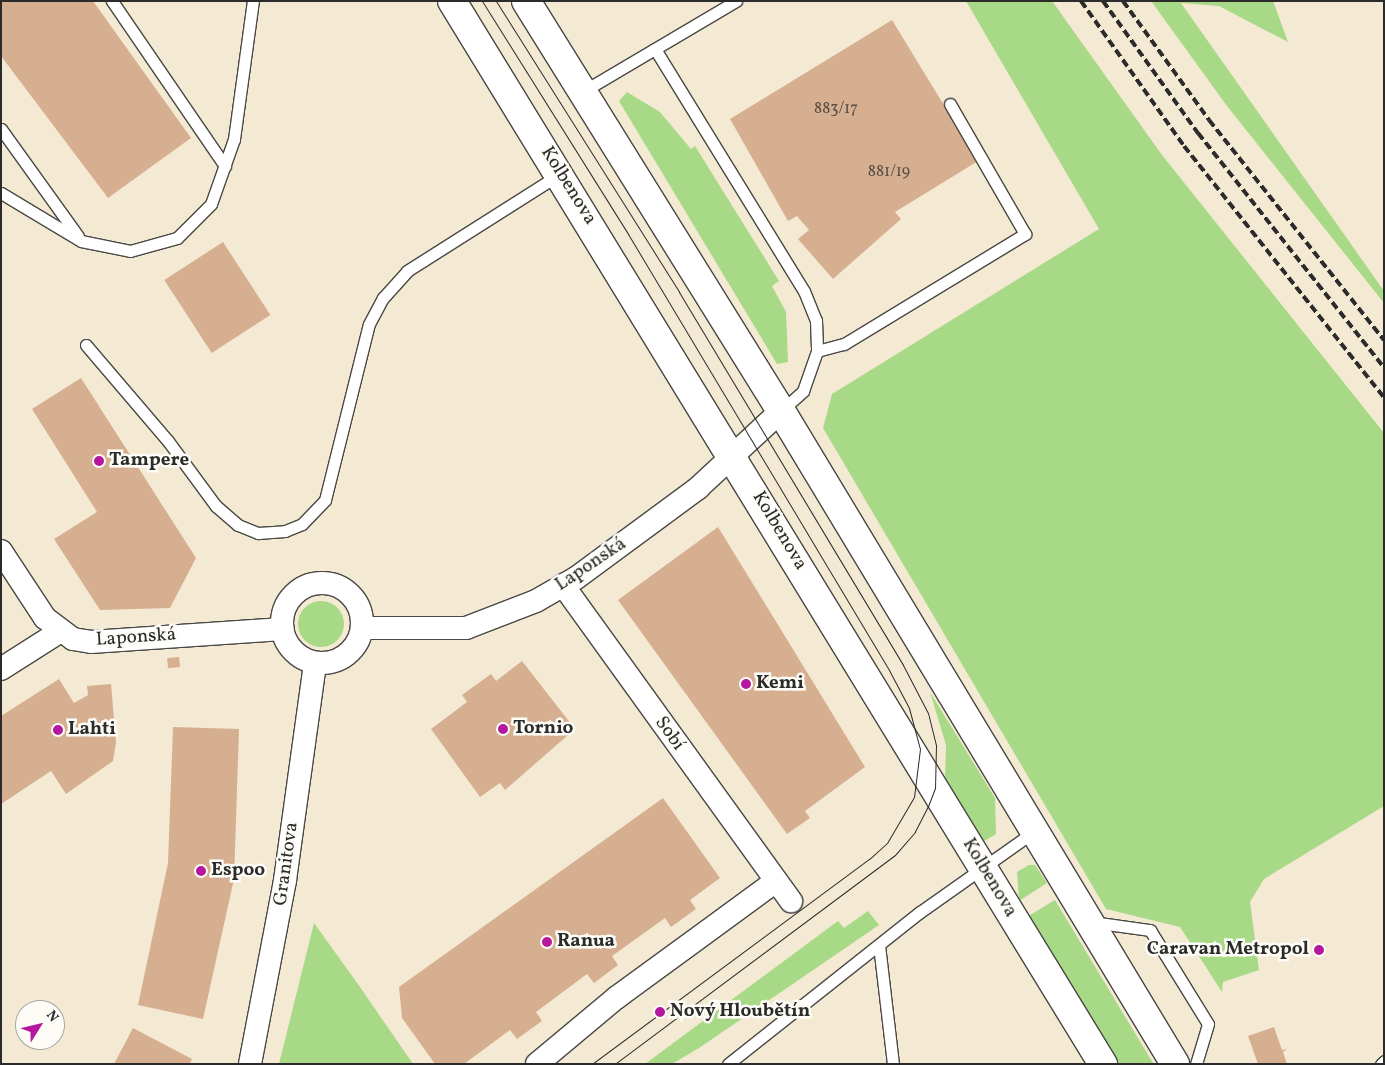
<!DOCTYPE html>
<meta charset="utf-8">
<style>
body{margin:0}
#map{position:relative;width:1385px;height:1065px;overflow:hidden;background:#f4e9d3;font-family:Vollkorn,serif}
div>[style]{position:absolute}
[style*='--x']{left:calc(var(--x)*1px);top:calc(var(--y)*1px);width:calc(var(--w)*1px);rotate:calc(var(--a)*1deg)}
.green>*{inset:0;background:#a8d987;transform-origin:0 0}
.round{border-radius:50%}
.building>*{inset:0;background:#d6af91;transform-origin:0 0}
.roads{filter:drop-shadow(1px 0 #494844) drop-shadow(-1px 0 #494844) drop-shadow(0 1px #494844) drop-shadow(0 -1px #494844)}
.service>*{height:11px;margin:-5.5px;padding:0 5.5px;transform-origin:5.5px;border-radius:5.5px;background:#fff}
.minor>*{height:22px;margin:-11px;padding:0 11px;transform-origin:11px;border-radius:11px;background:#fff}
.minor>.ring{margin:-11px;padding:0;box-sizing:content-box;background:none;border:22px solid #fff;border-radius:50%}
.secondary>*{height:28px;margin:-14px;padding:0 14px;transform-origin:14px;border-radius:14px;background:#fff}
.tram>*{height:1px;margin:-0.5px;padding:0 0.5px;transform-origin:0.5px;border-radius:0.5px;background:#2b2b2b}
.rail>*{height:4px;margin-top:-2px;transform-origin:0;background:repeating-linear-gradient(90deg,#2b2b2b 0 8px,transparent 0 12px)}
.dots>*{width:14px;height:14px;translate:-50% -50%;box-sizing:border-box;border:2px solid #fdfcf7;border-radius:50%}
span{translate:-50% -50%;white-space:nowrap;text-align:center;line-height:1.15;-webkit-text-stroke:5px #fdfcf7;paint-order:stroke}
.number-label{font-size:16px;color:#564c44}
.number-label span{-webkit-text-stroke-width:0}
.street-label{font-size:19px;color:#2b2b2b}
.poi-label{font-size:19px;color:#2b2b2b;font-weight:700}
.left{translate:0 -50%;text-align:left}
.right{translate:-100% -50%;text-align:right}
.frame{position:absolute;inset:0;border:2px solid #2b2b2b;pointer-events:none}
.north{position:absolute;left:15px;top:1000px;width:50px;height:50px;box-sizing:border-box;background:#fdfcf7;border:1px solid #a9a8a5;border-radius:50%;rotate:54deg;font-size:14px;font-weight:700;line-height:20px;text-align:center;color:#2b2b2b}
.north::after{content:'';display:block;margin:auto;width:18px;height:22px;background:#b5179e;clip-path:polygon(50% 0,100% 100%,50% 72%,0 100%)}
</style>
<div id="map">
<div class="green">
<div style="clip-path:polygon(966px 1px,1052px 1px,1162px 155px,1384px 433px,1384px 806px,1264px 879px,1250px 902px,1259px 970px,1223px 982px,1222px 992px,1180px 927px,1106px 909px,823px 428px,832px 394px,1099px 229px)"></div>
<div style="clip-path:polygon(1151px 1px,1273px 1px,1288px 42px,1219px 6px,1181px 3px,1384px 291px,1384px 303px,1227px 106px)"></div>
<div style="clip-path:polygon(627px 92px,660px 112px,691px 149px,695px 146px,779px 281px,772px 286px,786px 312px,788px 362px,777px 364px,619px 101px)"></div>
<div class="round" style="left:298px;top:601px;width:46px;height:46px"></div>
<div style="clip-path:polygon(930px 692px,995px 798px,996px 834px,983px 842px,945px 778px,946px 745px)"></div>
<div style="clip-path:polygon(1029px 865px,1035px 865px,1047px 883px,1019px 901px,1017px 872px)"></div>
<div style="left:1055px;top:900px;width:192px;height:33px;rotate:59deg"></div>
<div style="clip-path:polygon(868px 911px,879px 925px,699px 1048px,672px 1064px,645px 1064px,838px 921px,844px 928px)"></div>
<div style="clip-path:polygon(314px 923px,360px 987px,413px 1064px,279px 1064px)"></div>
</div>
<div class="building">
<div style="clip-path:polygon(1px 1px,93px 1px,191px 138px,108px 198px,1px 56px)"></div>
<div style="clip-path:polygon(892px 20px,978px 161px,895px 212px,901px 219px,833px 279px,798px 239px,809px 230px,797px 216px,788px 221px,730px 119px)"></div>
<div style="left:223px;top:242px;width:87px;height:70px;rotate:57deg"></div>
<div style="clip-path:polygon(81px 378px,196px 558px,170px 608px,100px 610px,54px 539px,97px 512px,32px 409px)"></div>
<div style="clip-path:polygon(718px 527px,865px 767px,805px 811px,810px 818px,787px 834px,618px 600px)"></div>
<div style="left:179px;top:657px;width:10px;height:12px;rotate:84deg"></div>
<div style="clip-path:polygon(522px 661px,575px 729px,505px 790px,500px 783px,480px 797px,431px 729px,467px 702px,462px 695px,491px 674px,496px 681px)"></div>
<div style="clip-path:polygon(59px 679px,74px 703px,88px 695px,87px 686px,111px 684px,116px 742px,113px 761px,66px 794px,51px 771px,1px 804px,1px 716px)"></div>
<div style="clip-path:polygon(173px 727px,239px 729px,234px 879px,203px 1019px,138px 1005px,168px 863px)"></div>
<div style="clip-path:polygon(663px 798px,720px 878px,690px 900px,696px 909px,671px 927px,665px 918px,612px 956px,618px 965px,594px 983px,587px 974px,536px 1012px,542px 1021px,517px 1039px,510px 1030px,464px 1064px,435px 1064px,402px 1018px,399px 987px)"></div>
<div style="clip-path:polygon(1274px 1027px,1282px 1050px,1287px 1049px,1283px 1052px,1287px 1064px,1258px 1064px,1248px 1036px)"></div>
<div style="clip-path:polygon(133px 1028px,192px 1059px,190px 1064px,114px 1064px)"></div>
</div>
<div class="roads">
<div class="service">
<div style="--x:112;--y:1;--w:200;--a:55.6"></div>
<div style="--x:655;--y:49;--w:284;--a:58.4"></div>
<div style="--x:804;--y:291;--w:31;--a:68"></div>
<div style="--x:816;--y:320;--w:31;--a:88"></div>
<div style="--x:582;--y:92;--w:179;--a:-30.6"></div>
<div style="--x:1;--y:129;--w:132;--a:54.3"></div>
<div style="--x:1;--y:193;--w:93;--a:31"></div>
<div style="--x:81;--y:241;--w:50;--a:11.5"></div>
<div style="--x:130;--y:251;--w:49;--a:-15.5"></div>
<div style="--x:177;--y:238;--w:48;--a:-45"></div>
<div style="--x:211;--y:204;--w:69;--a:-70.5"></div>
<div style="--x:234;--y:139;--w:139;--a:-82.2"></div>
<div style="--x:86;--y:345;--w:126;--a:49.5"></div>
<div style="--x:168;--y:441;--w:81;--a:53.6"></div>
<div style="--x:216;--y:506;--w:29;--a:41"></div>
<div style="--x:238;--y:525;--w:22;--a:22"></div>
<div style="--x:258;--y:533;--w:27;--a:-4"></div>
<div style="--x:285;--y:531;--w:18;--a:-22"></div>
<div style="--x:302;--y:524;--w:33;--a:-46"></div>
<div style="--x:325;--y:500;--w:181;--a:-76"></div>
<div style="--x:369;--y:324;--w:30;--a:-62"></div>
<div style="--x:383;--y:298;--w:36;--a:-48"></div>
<div style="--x:407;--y:271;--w:181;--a:-32.4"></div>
<div style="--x:781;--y:411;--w:30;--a:-42"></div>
<div style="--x:803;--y:391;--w:42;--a:-70.7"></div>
<div style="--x:817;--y:351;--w:28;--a:-15"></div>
<div style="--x:844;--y:344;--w:212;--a:-31.3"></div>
<div style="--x:1025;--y:234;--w:150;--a:-120"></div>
<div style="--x:1092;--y:922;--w:59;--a:7.9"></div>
<div style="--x:1150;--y:930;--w:110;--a:58.3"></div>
<div style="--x:1208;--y:1024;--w:42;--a:106.7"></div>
<div style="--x:879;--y:945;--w:120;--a:83.3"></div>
<div style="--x:728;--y:1064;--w:245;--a:-38.4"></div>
<div style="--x:920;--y:912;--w:141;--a:-35.2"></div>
<div style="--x:1381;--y:1064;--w:4;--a:-45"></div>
</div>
<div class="minor">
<div style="--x:1;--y:551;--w:80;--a:56.7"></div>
<div style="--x:45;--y:618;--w:35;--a:37"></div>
<div style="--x:73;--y:639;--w:18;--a:9"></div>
<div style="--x:91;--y:642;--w:192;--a:-3.9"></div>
<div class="ring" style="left:282px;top:583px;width:58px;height:58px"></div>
<div style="--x:563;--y:585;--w:390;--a:54.2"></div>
<div style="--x:362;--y:628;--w:104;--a:0"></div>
<div style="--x:466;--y:628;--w:75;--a:-21.1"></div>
<div style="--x:536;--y:601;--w:46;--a:-29.9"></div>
<div style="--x:576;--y:578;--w:152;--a:-36.4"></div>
<div style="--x:698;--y:488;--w:113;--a:-42.9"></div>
<div style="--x:1;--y:669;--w:69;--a:-32.5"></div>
<div style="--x:250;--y:1064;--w:187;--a:-79.2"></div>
<div style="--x:285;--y:880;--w:219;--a:-82.1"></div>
<div style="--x:537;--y:1064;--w:103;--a:-39.9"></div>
<div style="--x:616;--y:998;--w:198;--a:-36.2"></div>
</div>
<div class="secondary">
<div style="--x:452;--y:1;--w:1247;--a:58.52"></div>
<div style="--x:526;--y:1;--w:483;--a:58.1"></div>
<div style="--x:781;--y:411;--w:763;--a:58.89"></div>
</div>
</div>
<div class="tram">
<div style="--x:482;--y:1;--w:275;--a:57.9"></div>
<div style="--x:628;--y:234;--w:508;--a:59.09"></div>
<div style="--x:889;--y:670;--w:43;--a:62.2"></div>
<div style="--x:909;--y:708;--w:42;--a:75"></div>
<div style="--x:920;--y:749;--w:48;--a:97.1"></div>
<div style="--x:914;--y:797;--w:53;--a:120.4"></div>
<div style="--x:887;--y:843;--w:24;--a:138"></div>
<div style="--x:869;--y:859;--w:345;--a:143.5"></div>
<div style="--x:496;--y:1;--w:344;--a:57.8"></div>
<div style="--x:679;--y:292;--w:435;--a:59"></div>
<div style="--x:903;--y:665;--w:54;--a:62.5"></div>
<div style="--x:928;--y:713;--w:33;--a:76"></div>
<div style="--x:936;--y:745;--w:43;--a:91.3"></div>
<div style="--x:935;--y:788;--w:19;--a:111"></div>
<div style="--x:928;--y:806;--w:29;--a:117"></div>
<div style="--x:915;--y:832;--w:30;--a:131"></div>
<div style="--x:895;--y:855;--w:349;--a:143.3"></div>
</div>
<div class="rail">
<div style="--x:1081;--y:1;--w:178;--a:54.6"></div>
<div style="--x:1184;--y:146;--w:321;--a:51.5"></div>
<div style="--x:1103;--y:1;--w:163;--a:54.3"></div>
<div style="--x:1198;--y:133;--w:300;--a:51.6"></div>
<div style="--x:1123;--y:1;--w:147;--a:54.1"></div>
<div style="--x:1209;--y:120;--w:281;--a:51.5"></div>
</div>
<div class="dots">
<div style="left:99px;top:461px;background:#b5179e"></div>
<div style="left:746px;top:684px;background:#b5179e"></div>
<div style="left:503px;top:729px;background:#b5179e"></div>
<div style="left:58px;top:730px;background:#b5179e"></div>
<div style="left:201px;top:871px;background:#b5179e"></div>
<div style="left:547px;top:942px;background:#b5179e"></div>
<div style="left:1319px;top:950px;background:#b5179e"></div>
<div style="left:660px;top:1012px;background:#b5179e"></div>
</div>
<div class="number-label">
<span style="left:836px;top:109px">883/17</span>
<span style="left:889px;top:172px">881/19</span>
</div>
<div class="street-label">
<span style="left:568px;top:186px;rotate:58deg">Kolbenova</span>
<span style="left:779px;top:531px;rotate:59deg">Kolbenova</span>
<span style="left:591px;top:565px;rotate:-34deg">Laponská</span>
<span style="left:136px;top:638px;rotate:-4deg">Laponská</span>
<span style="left:669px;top:734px;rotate:54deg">Sobí</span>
<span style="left:287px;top:864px;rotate:-82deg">Granitova</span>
<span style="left:989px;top:878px;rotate:59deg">Kolbenova</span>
</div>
<div class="poi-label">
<span class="left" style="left:109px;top:461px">Tampere</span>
<span class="left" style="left:756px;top:684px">Kemi</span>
<span class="left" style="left:513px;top:729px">Tornio</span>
<span class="left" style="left:68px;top:730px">Lahti</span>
<span class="left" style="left:211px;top:871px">Espoo</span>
<span class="left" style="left:557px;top:942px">Ranua</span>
<span class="right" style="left:1309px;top:950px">Caravan Metropol</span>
<span class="left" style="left:670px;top:1012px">Nový Hloubětín</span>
</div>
<div class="frame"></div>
<div class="north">N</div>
</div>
